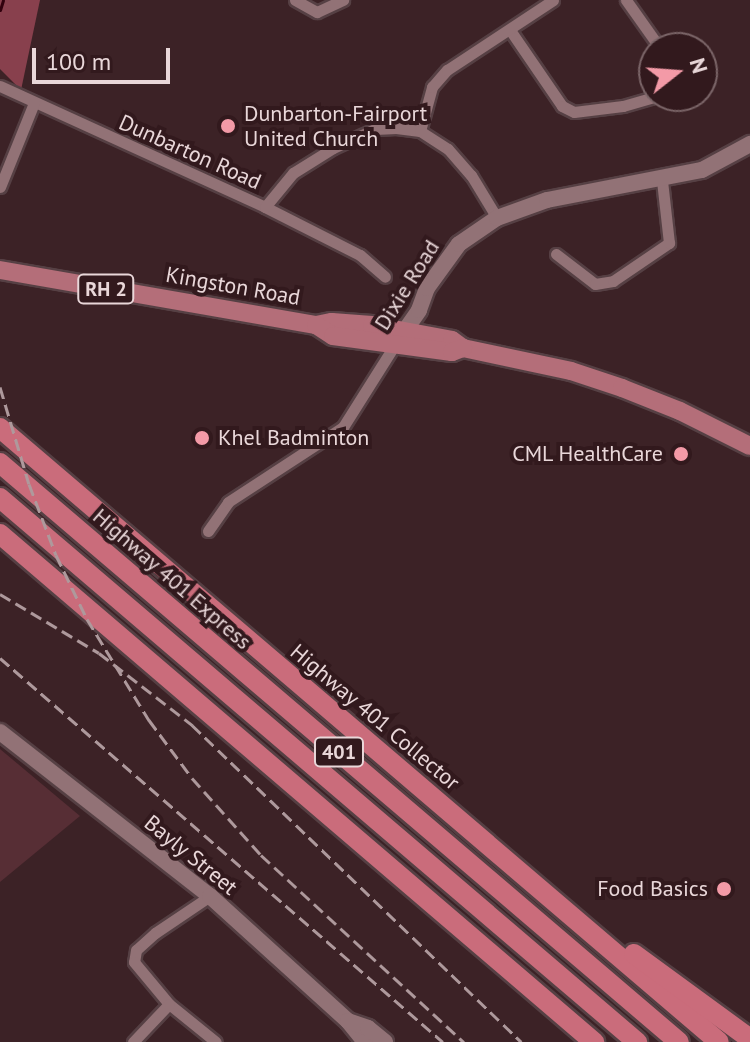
<!DOCTYPE html>
<style>
body{margin:0}
#map{position:relative;width:750px;height:1042px;overflow:hidden;background:#3c2226;font-family:"PT Sans",sans-serif}
div>[style]{position:absolute}
[style*='--x']{left:calc(var(--x)*1px);top:calc(var(--y)*1px);width:calc(var(--w)*1px);rotate:calc(var(--a)*1deg)}
.green>*{inset:0;background:#572e35}
.forest>*{inset:0;background:#88404d}
.stream>*{height:3px;margin:-1.5px;padding:0 1.5px;transform-origin:1.5px;border-radius:1.5px;background:#31010d}
.roads{filter:drop-shadow(2px 0 #564044) drop-shadow(-2px 0 #564044) drop-shadow(0 2px #564044) drop-shadow(0 -2px #564044)}
.street>*{height:11px;margin:-5.5px;padding:0 5.5px;transform-origin:5.5px;border-radius:5.5px;background:#927276}
.secondary>*{height:16px;margin:-8px;padding:0 8px;transform-origin:8px;border-radius:8px;background:#927276}
.primary>*{height:18px;margin:-9px;padding:0 9px;transform-origin:9px;border-radius:9px;background:#b46e79}
.highway>*{height:20px;margin:-10px;padding:0 10px;transform-origin:10px;border-radius:10px;background:#ca6c7b}
.rail>*{height:3px;margin-top:-1.5px;transform-origin:0;background:repeating-linear-gradient(90deg,#ae999c 0 12px,transparent 0 18px)}
.dots>*{width:22px;height:22px;translate:-50% -50%;box-sizing:border-box;border:4px solid #32191d;border-radius:50%}
span{translate:-50% -50%;white-space:nowrap;text-align:center;line-height:1.15;-webkit-text-stroke:8px #32191d;paint-order:stroke}
.shield-label span{padding:2px 6px;background:#32191d;border:2px solid;border-radius:6px;-webkit-text-stroke-width:0}
.shield-label{font-size:20px;color:#e9d7d9;font-weight:700}
.poi-label{font-size:22px;color:#e9d7d9}
.left{translate:0 -50%;text-align:left}
.right{translate:-100% -50%;text-align:right}
.street-label{font-size:22px;color:#e9d7d9}
.north{position:absolute;left:638px;top:32px;width:80px;height:80px;box-sizing:border-box;background:#32191d;border:2px solid #7b6568;border-radius:50%;rotate:73deg;font-size:22px;font-weight:700;line-height:32px;text-align:center;color:#e9d7d9}
.north::after{content:'';display:block;margin:auto;width:28px;height:36px;background:#f39aa7;clip-path:polygon(50% 0,100% 100%,50% 72%,0 100%)}
.scale{position:absolute;left:32px;top:48px;width:138px;height:36px;box-sizing:border-box;border:4px solid #e9d7d9;border-top:0;padding-left:10px;font-size:24px;line-height:28px;white-space:nowrap;color:#e9d7d9;-webkit-text-stroke:6px #32191d;paint-order:stroke}
</style>
<div id="map">
<div class="green">
<div style="clip-path:polygon(0 749px,80px 816px,0 882px)"></div>
</div>
<div class="forest">
<div style="clip-path:polygon(0 0,40px 0,21px 90px,0 69px)"></div>
</div>
<div class="stream">
<div style="--x:0;--y:10;--w:10;--a:-73"></div>
</div>
<div class="roads">
<div class="street">
<div style="--x:295;--y:0;--w:25;--a:29"></div>
<div style="--x:317;--y:12;--w:29;--a:-25"></div>
<div style="--x:626;--y:0;--w:59;--a:54.7"></div>
<div style="--x:510;--y:30;--w:92;--a:55.6"></div>
<div style="--x:562;--y:106;--w:13;--a:27"></div>
<div style="--x:574;--y:112;--w:49;--a:-7"></div>
<div style="--x:623;--y:106;--w:36;--a:-16"></div>
<div style="--x:0;--y:86;--w:291;--a:24.5"></div>
<div style="--x:265;--y:207;--w:106;--a:26.8"></div>
<div style="--x:360;--y:255;--w:33;--a:41"></div>
<div style="--x:420;--y:131;--w:46;--a:-74.7"></div>
<div style="--x:432;--y:87;--w:23;--a:-49"></div>
<div style="--x:447;--y:70;--w:127;--a:-33.4"></div>
<div style="--x:0;--y:187;--w:91;--a:-68"></div>
<div style="--x:265;--y:207;--w:44;--a:-50.5"></div>
<div style="--x:293;--y:173;--w:47;--a:-32"></div>
<div style="--x:333;--y:148;--w:46;--a:-24.3"></div>
<div style="--x:375;--y:129;--w:21;--a:-3"></div>
<div style="--x:396;--y:128;--w:24;--a:7"></div>
<div style="--x:420;--y:131;--w:33;--a:33"></div>
<div style="--x:448;--y:149;--w:35;--a:49"></div>
<div style="--x:471;--y:175;--w:50;--a:58.8"></div>
<div style="--x:556;--y:254;--w:49;--a:37.6"></div>
<div style="--x:595;--y:284;--w:18;--a:-9"></div>
<div style="--x:613;--y:281;--w:68;--a:-34.2"></div>
<div style="--x:669;--y:243;--w:62;--a:-96.4"></div>
<div style="--x:208;--y:531;--w:35;--a:-55"></div>
<div style="--x:228;--y:502;--w:137;--a:-33.1"></div>
<div style="--x:343;--y:427;--w:99;--a:-57.8"></div>
<div style="--x:210;--y:896;--w:66;--a:146.1"></div>
<div style="--x:155;--y:933;--w:25;--a:138"></div>
<div style="--x:136;--y:950;--w:12;--a:99"></div>
<div style="--x:134;--y:962;--w:55;--a:50.2"></div>
<div style="--x:169;--y:1004;--w:60;--a:39"></div>
<div style="--x:133;--y:1042;--w:52;--a:-46.5"></div>
</div>
<div class="secondary">
<div style="--x:399;--y:339;--w:35;--a:-55"></div>
<div style="--x:419;--y:310;--w:23;--a:-70"></div>
<div style="--x:427;--y:288;--w:54;--a:-54"></div>
<div style="--x:459;--y:244;--w:46;--a:-34.4"></div>
<div style="--x:497;--y:218;--w:53;--a:-19.8"></div>
<div style="--x:547;--y:200;--w:158;--a:-11"></div>
<div style="--x:702;--y:170;--w:55;--a:-28.4"></div>
<div style="--x:0;--y:732;--w:266;--a:38"></div>
<div style="--x:210;--y:896;--w:186;--a:42.2"></div>
<div style="--x:348;--y:1021;--w:27;--a:51"></div>
<div style="--x:348;--y:1021;--w:21;--a:19"></div>
<div style="--x:368;--y:1028;--w:22;--a:39"></div>
</div>
<div class="primary">
<div style="--x:0;--y:270;--w:321;--a:9.9"></div>
<div style="--x:316;--y:325;--w:16;--a:-11"></div>
<div style="--x:332;--y:322;--w:40;--a:4.3"></div>
<div style="--x:372;--y:325;--w:81;--a:10.6"></div>
<div style="--x:452;--y:340;--w:14;--a:36"></div>
<div style="--x:463;--y:348;--w:110;--a:12"></div>
<div style="--x:571;--y:371;--w:54;--a:18.4"></div>
<div style="--x:622;--y:388;--w:62;--a:21.6"></div>
<div style="--x:680;--y:411;--w:78;--a:26.6"></div>
<div style="--x:316;--y:325;--w:20;--a:33"></div>
<div style="--x:333;--y:336;--w:120;--a:7.7"></div>
<div style="--x:452;--y:352;--w:12;--a:-20"></div>
</div>
<div class="highway">
<div style="--x:0;--y:428;--w:945;--a:40.5"></div>
<div style="--x:0;--y:463;--w:892;--a:40.46"></div>
<div style="--x:0;--y:498;--w:838;--a:40.5"></div>
<div style="--x:0;--y:534;--w:782;--a:40.54"></div>
<div style="--x:634;--y:954;--w:144;--a:36.2"></div>
</div>
</div>
<div class="rail">
<div style="--x:0;--y:387;--w:101;--a:73.4"></div>
<div style="--x:29;--y:484;--w:76;--a:69.2"></div>
<div style="--x:56;--y:555;--w:71;--a:64.2"></div>
<div style="--x:87;--y:619;--w:119;--a:58.5"></div>
<div style="--x:149;--y:720;--w:72;--a:53.4"></div>
<div style="--x:192;--y:778;--w:103;--a:48.1"></div>
<div style="--x:261;--y:855;--w:276;--a:42.7"></div>
<div style="--x:0;--y:594;--w:115;--a:30.8"></div>
<div style="--x:99;--y:653;--w:118;--a:37.7"></div>
<div style="--x:192;--y:725;--w:457;--a:43.9"></div>
<div style="--x:0;--y:658;--w:586;--a:40.92"></div>
</div>
<div class="dots">
<div style="left:228px;top:126px;background:#f39aa7"></div>
<div style="left:202px;top:438px;background:#f39aa7"></div>
<div style="left:681px;top:454px;background:#f39aa7"></div>
<div style="left:724px;top:889px;background:#f39aa7"></div>
</div>
<div class="shield-label">
<span style="left:106px;top:289px">RH 2</span>
<span style="left:339px;top:752px">401</span>
</div>
<div class="poi-label">
<span class="left" style="left:244px;top:126px">Dunbarton-Fairport<br>United Church</span>
<span class="left" style="left:218px;top:438px">Khel Badminton</span>
<span class="right" style="left:663px;top:454px">CML HealthCare</span>
<span class="right" style="left:708px;top:889px">Food Basics</span>
</div>
<div class="street-label">
<span style="left:190px;top:152px;rotate:24deg">Dunbarton Road</span>
<span style="left:407px;top:285px;rotate:-58deg">Dixie Road</span>
<span style="left:233px;top:286px;rotate:10deg">Kingston Road</span>
<span style="left:172px;top:579px;rotate:41deg">Highway 401 Express</span>
<span style="left:375px;top:717px;rotate:40deg">Highway 401 Collector</span>
<span style="left:191px;top:855px;rotate:39deg">Bayly Street</span>
</div>
<div class="north">N</div>
<div class="scale">100 m</div>
</div>
